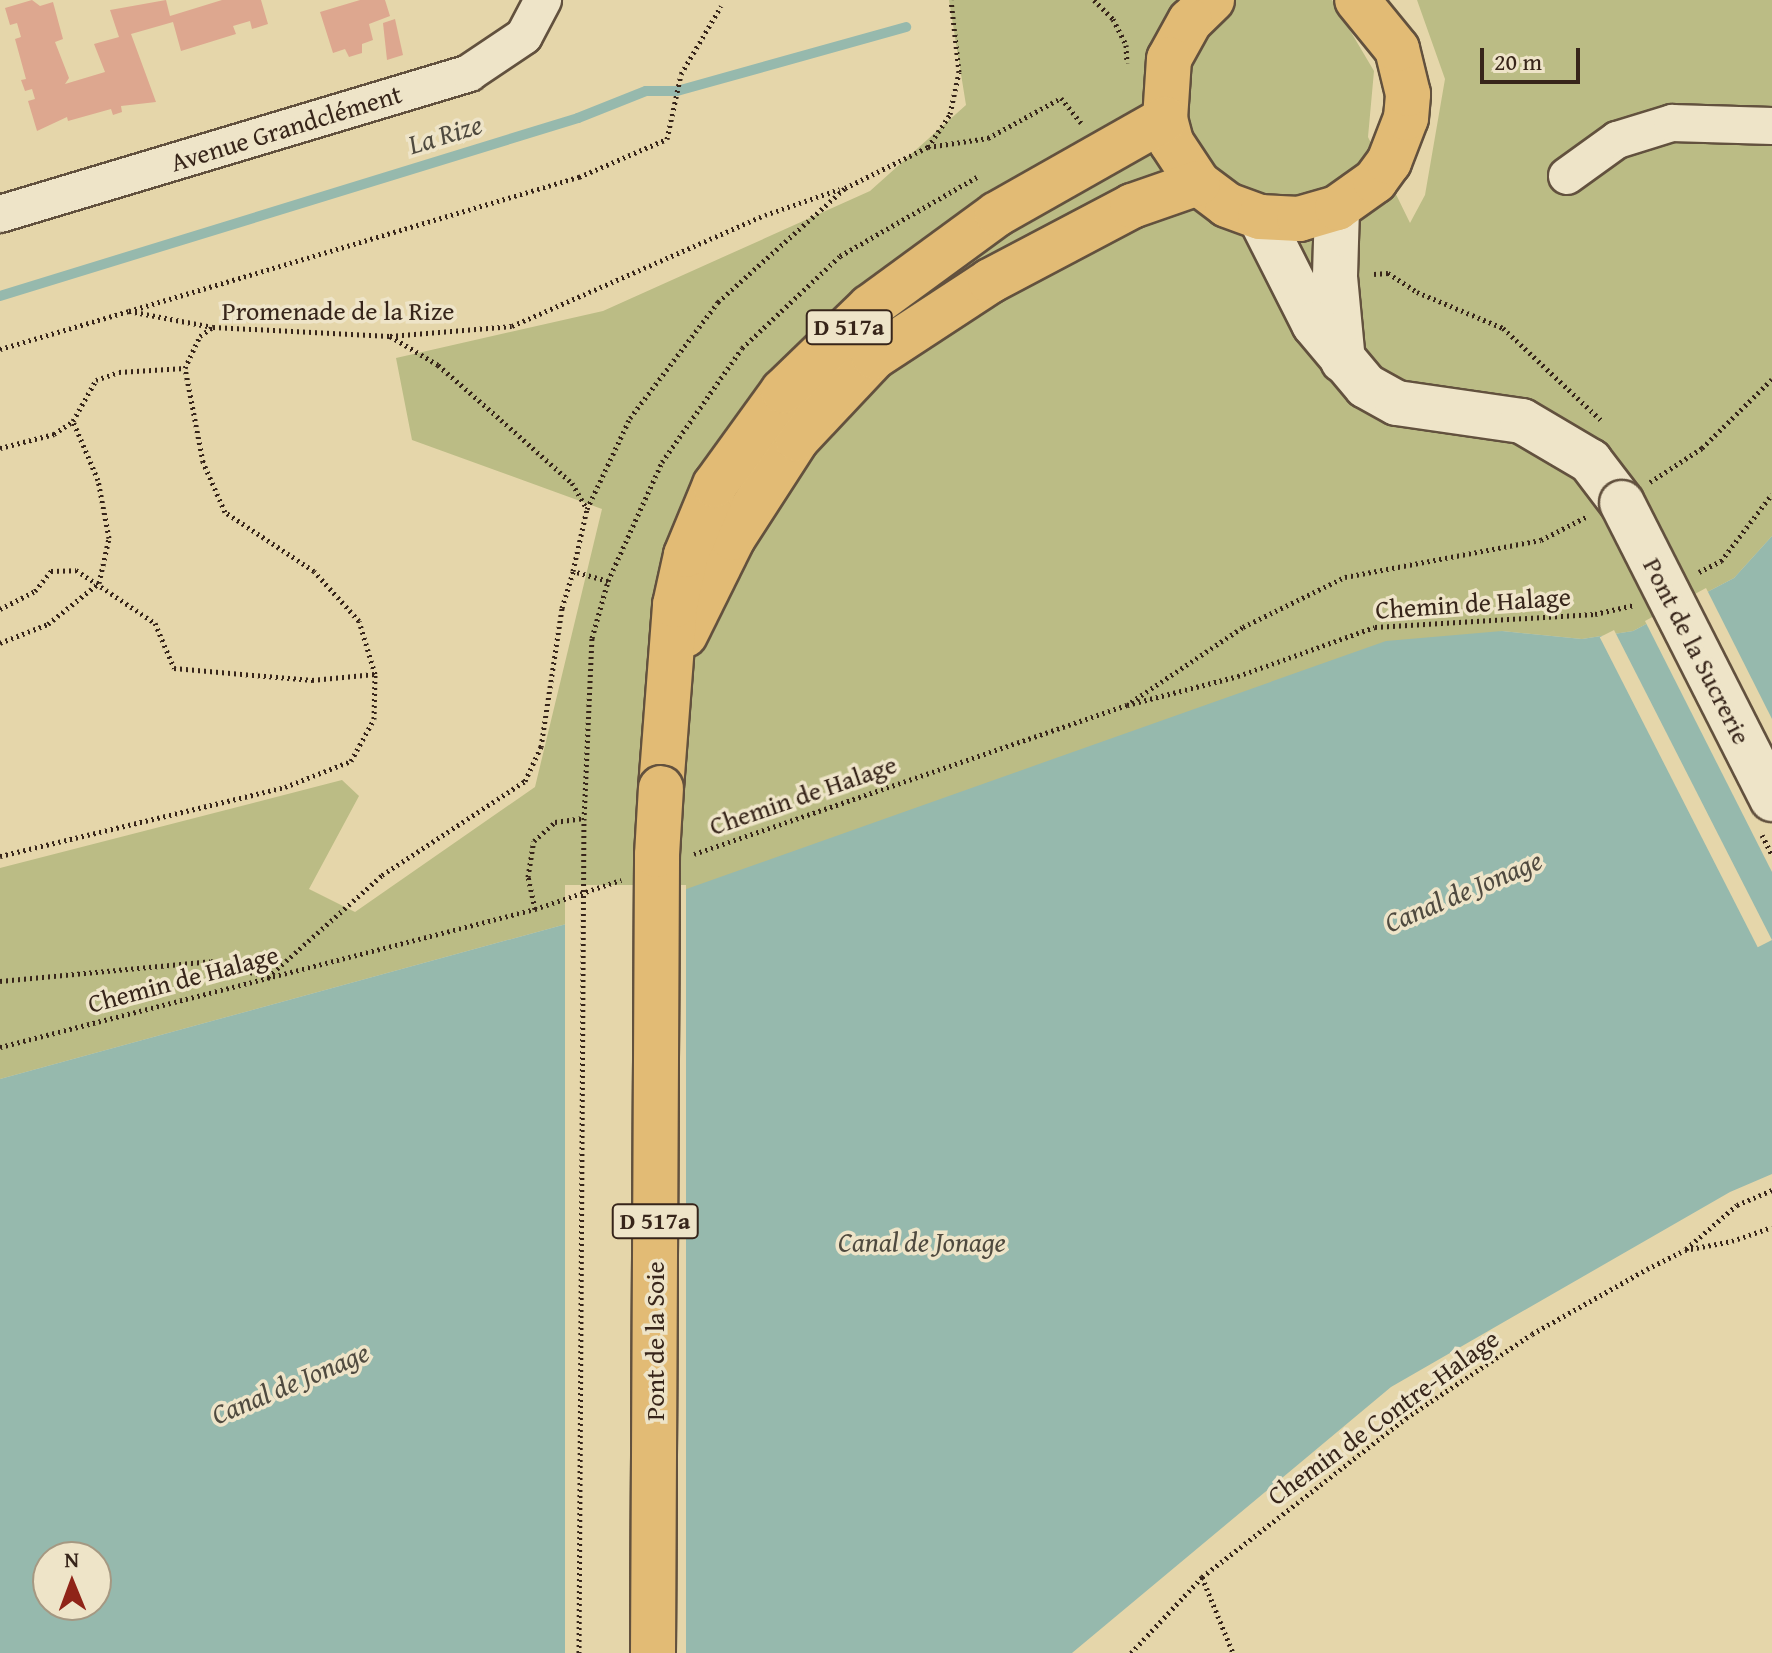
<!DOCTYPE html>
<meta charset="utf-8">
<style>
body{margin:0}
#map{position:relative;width:1772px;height:1653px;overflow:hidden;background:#e5d6aa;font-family:"Gentium Book Plus",serif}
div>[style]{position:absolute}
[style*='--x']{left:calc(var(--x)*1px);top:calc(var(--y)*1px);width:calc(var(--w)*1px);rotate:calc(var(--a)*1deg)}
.green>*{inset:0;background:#bbbc85}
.water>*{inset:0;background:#96b9ad}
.pier>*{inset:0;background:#e5d6aa;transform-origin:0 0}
.stream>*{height:10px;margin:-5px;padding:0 5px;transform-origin:5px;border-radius:5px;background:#96b9ad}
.building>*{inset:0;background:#dda78f}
.path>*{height:5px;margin-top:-2.5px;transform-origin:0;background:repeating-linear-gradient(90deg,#37251a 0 2px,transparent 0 6px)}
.roads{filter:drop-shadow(2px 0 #62513e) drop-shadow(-2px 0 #62513e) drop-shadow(0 2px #62513e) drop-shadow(0 -2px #62513e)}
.minor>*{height:36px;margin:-18px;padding:0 18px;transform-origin:18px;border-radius:18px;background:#eee4c8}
.tertiary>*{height:44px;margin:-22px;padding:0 22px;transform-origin:22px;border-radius:22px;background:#eee4c8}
.primary>*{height:44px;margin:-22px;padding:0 22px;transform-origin:22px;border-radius:22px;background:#e2bb75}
.path-bridge>*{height:5px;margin-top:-2.5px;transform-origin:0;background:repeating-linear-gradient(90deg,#37251a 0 2px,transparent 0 6px)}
.bridges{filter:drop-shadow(2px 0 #62513e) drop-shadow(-2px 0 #62513e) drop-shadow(0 2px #62513e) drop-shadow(0 -2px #62513e)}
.tertiary-bridge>*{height:44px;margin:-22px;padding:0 22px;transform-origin:22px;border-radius:22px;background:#eee4c8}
.primary-bridge>*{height:44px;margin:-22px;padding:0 22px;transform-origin:22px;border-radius:22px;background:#e2bb75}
span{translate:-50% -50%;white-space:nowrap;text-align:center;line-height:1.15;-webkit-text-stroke:7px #eee4c8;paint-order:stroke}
.shield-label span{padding:2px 6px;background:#eee4c8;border:2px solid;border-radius:6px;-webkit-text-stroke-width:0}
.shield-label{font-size:24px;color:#37251a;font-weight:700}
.street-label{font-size:26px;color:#37251a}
.water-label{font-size:28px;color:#4f4a3f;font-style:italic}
.north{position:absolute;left:32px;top:1541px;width:80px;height:80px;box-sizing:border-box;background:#eee4c8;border:2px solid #a59882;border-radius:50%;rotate:359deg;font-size:22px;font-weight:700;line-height:32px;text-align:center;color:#37251a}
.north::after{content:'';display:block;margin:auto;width:28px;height:36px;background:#8f2418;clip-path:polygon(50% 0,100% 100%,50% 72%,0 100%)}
.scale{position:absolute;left:1480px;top:48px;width:100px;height:36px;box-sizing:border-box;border:4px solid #37251a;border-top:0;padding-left:10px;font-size:24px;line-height:28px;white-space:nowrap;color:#37251a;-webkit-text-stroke:6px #eee4c8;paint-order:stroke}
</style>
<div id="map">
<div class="green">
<div style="clip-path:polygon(949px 0,1332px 0,1374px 71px,1368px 137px,1410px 223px,1425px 195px,1445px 79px,1417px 0,1772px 0,1772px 536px,1734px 578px,1633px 631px,1582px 639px,1502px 631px,661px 898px,0 1079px,0 868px,342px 780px,359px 796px,309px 889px,355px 912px,535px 787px,602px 509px,412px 440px,396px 358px,603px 311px,870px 191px,966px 105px)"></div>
</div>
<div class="water">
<div style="clip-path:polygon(evenodd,1772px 536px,1772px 1174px,1730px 1192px,1391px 1387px,1072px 1653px,0 1653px,0 1079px,661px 898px,1386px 641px,1502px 631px,1582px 639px,1633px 631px,1734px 578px,1772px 536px,48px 1557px,96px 1557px,96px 1605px,48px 1605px,48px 1557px)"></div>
</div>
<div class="pier">
<div style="clip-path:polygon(1706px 588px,1772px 719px,1772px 872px,1645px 621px)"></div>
<div style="left:1614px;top:630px;width:348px;height:16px;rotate:63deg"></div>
<div style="left:686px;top:885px;width:768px;height:121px;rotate:90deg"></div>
</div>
<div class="stream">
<div style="--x:0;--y:296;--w:605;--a:-17.12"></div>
<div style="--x:578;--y:118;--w:73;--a:-21.7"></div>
<div style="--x:646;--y:91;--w:31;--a:0"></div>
<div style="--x:677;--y:91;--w:238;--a:-15.6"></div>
</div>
<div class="building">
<div style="clip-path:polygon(32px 0,40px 6px,53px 2px,63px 39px,55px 42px,69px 78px,65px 84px,105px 72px,94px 44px,119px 37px,110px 10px,166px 0,170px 16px,222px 0,261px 0,268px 24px,252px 29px,250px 21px,233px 26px,236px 34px,181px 51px,173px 22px,131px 34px,156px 102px,121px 106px,122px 112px,113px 115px,111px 109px,68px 121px,67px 117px,37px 131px,28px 101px,35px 99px,32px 89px,25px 91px,21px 80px,26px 79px,15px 39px,21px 37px,17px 23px,10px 25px,5px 8px)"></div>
<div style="clip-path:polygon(360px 0,385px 0,390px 16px,369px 24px,373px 40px,362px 44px,362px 53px,349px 57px,345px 49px,333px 53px,320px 12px)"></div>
<div style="clip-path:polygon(395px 19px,403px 55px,387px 60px,383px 23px)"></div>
</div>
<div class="path">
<div style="--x:1094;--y:0;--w:27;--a:45"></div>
<div style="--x:1113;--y:19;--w:29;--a:63"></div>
<div style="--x:1126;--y:45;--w:18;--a:87"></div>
<div style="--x:928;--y:147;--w:40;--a:-56"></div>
<div style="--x:950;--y:114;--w:43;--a:-77.9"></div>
<div style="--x:959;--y:72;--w:72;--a:-96.3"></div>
<div style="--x:1374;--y:274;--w:14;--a:-4"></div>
<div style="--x:1388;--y:273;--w:35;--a:33"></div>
<div style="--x:1417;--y:292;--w:93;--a:22.7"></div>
<div style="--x:1503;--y:328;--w:136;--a:43.2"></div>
<div style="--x:129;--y:311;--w:470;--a:-16.6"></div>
<div style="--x:579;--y:177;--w:96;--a:-23.4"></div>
<div style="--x:667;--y:139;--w:66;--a:-77.8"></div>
<div style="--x:681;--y:74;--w:79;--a:-59.5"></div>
<div style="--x:390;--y:336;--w:56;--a:31.1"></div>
<div style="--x:438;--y:365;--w:84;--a:41.1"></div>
<div style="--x:501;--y:420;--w:95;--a:41.6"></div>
<div style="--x:572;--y:483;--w:30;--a:60"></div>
<div style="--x:0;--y:349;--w:134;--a:-16.4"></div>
<div style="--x:129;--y:311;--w:85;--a:10.9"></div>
<div style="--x:0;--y:448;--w:56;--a:-14.5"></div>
<div style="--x:54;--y:434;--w:23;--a:-34"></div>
<div style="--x:73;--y:421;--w:47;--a:-60.7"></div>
<div style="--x:96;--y:380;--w:24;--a:-19"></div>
<div style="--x:119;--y:372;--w:66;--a:-3.5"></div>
<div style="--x:185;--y:368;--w:35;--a:-65"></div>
<div style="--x:200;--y:336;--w:16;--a:-35"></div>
<div style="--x:213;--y:327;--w:177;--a:2.9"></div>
<div style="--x:390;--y:336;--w:122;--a:-4.7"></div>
<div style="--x:512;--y:326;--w:276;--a:-23.7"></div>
<div style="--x:765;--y:215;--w:79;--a:-19.1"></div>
<div style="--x:1650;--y:482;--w:62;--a:-33.2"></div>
<div style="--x:1702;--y:448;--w:98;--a:-44.6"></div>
<div style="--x:1699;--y:572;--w:25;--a:-27"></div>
<div style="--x:1721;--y:561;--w:84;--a:-52.7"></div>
<div style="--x:608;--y:581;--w:131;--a:-65.6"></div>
<div style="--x:662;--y:462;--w:139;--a:-54.9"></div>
<div style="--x:742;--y:348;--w:134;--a:-43.2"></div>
<div style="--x:840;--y:256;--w:158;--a:-30"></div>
<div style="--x:0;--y:609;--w:39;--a:-27"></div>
<div style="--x:35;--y:591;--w:26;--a:-51"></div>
<div style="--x:51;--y:571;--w:25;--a:-2"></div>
<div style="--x:76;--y:570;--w:95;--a:33.9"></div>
<div style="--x:155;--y:623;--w:49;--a:67.1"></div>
<div style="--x:174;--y:668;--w:139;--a:5"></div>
<div style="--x:312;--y:680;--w:63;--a:-5.4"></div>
<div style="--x:0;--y:643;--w:52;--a:-21.6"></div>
<div style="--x:48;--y:624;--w:65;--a:-38.8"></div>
<div style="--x:99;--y:583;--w:46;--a:-77.5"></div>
<div style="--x:109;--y:538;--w:59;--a:-100.7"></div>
<div style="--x:98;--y:480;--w:64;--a:-113"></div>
<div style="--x:1131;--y:702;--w:135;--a:-33.8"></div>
<div style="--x:1243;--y:627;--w:114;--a:-26.1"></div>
<div style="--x:1345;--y:577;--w:199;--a:-10.7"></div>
<div style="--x:1541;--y:540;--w:51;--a:-27.1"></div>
<div style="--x:584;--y:820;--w:182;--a:-87.5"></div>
<div style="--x:592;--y:638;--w:59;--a:-74.3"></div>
<div style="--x:608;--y:581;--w:36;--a:-164"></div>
<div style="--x:573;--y:571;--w:64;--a:-77.3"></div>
<div style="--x:587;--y:509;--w:101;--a:-64.7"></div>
<div style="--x:630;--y:418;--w:146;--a:-52.8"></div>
<div style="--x:718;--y:302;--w:171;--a:-41.9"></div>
<div style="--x:845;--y:188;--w:93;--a:-26.3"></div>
<div style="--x:928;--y:147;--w:61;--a:-8.5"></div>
<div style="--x:988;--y:138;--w:83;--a:-28.7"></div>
<div style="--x:1061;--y:98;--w:32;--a:51"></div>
<div style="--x:694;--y:854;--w:458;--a:-19"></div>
<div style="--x:1127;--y:705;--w:115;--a:-14.6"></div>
<div style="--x:1238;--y:676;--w:145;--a:-19.7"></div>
<div style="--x:1375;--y:627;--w:220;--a:-3.4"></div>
<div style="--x:1595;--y:614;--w:39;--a:-13"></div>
<div style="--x:0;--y:856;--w:293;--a:-13.6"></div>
<div style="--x:285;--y:787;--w:71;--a:-21.5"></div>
<div style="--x:351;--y:761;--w:48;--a:-61.3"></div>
<div style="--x:374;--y:719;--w:45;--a:-88.7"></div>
<div style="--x:375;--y:674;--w:55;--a:-106.8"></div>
<div style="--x:359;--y:621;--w:67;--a:-132"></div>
<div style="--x:314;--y:571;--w:107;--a:-146.5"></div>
<div style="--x:225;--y:512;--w:55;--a:-113.7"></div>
<div style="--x:203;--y:462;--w:96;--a:-100.8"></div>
<div style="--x:535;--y:909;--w:33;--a:-102"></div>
<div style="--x:528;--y:877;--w:36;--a:-81"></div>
<div style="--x:534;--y:841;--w:28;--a:-42"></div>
<div style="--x:555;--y:822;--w:29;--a:-8"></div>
<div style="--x:0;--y:981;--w:211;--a:-5.4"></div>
<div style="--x:210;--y:961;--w:60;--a:15.4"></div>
<div style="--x:268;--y:977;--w:153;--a:-41.8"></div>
<div style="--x:382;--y:875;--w:171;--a:-33.3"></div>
<div style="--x:525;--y:781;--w:38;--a:-65"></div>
<div style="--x:541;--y:747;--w:141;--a:-81.4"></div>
<div style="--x:562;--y:608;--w:39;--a:-73"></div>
<div style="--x:0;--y:1047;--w:553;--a:-14.46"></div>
<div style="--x:535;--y:909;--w:91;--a:-18.6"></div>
<div style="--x:1686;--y:1249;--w:67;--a:-40.8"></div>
<div style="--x:1737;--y:1205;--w:38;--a:-23"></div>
<div style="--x:1202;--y:1577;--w:82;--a:67.8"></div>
<div style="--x:1131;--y:1653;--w:104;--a:-46.9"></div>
<div style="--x:1202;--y:1577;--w:259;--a:-37.9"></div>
<div style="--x:1406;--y:1418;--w:151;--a:-33.7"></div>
<div style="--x:1532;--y:1334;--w:132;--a:-29.5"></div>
<div style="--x:1647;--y:1269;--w:42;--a:-26.6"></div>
<div style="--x:1685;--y:1250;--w:48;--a:-10.8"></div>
<div style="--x:1732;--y:1241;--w:42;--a:-19.3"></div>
</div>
<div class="roads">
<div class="minor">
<div style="--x:1567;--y:176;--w:62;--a:-35.8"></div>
<div style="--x:1617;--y:140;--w:58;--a:-17.2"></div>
<div style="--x:1672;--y:123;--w:100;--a:1.7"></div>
<div style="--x:0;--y:214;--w:490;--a:-16.7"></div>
<div style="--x:469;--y:73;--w:66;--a:-33.9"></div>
<div style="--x:524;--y:36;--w:41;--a:-62.2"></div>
</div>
<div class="tertiary">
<div style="--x:1337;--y:208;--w:69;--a:91.7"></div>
<div style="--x:1335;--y:277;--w:84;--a:84.6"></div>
<div style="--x:1260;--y:217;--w:120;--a:63.2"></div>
<div style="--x:1314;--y:324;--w:81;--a:50"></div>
<div style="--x:1366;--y:386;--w:35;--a:29"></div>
<div style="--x:1397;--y:403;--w:126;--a:8.2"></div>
<div style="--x:1522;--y:421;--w:79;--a:30.5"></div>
<div style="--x:1590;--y:461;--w:53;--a:52.7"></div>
</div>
<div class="primary">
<div style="--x:1212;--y:0;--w:30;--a:136"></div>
<div style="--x:1190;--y:21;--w:43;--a:118.9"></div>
<div style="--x:1169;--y:59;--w:60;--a:93.8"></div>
<div style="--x:1165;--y:119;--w:24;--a:75"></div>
<div style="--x:1171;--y:142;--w:49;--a:56.6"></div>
<div style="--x:1198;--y:183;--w:36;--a:37"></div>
<div style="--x:1227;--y:205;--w:35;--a:20"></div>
<div style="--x:1260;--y:217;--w:39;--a:3"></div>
<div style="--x:1299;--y:219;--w:40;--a:-16"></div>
<div style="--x:1337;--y:208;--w:47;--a:-35.4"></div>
<div style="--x:1375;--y:181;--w:24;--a:-54"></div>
<div style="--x:1389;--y:162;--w:47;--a:-68.9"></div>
<div style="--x:1406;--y:118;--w:24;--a:-85"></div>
<div style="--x:1408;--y:94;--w:46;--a:-103.7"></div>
<div style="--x:1397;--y:49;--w:63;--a:-129.2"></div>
<div style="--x:685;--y:635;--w:108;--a:-63.7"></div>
<div style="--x:733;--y:538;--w:118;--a:-57.1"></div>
<div style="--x:797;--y:439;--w:112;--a:-46.8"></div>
<div style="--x:874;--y:357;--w:139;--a:-33.2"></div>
<div style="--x:990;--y:281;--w:161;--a:-27.8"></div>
<div style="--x:1132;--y:206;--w:70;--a:-19.2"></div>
<div style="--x:661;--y:788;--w:184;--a:-85.6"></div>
<div style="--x:675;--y:605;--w:51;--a:-77.6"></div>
<div style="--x:686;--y:555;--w:76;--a:-67.5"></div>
<div style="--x:715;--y:485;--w:116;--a:-54.1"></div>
<div style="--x:783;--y:391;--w:121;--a:-44"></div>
<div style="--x:870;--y:307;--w:157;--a:-36.2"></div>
<div style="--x:997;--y:214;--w:193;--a:-29.5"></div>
</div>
</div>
<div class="path-bridge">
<div style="--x:1762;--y:835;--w:22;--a:63"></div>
<div style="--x:579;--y:1653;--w:833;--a:-89.66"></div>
</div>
<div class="bridges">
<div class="tertiary-bridge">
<div style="--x:1622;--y:503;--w:332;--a:63.1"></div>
</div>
<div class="primary-bridge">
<div style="--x:653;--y:1653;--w:798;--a:-89.71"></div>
<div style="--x:657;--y:855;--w:67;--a:-86.6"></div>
</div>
</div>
<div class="shield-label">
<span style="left:849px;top:327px">D 517a</span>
<span style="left:655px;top:1221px">D 517a</span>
</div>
<div class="street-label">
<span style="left:286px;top:128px;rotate:-17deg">Avenue Grandclément</span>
<span style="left:338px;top:311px">Promenade de la Rize</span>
<span style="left:1473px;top:603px;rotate:-4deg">Chemin de Halage</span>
<span style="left:1697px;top:651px;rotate:63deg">Pont de la Sucrerie</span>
<span style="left:803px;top:795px;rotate:-19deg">Chemin de Halage</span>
<span style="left:183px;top:979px;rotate:-15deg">Chemin de Halage</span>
<span style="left:655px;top:1341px;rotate:-90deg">Pont de la Soie</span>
<span style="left:1383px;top:1417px;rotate:-36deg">Chemin de Contre-Halage</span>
</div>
<div class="water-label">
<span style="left:445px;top:134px;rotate:-17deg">La Rize</span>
<span style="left:1463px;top:891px;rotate:-23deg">Canal de Jonage</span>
<span style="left:922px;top:1242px">Canal de Jonage</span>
<span style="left:290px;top:1383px;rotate:-23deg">Canal de Jonage</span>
</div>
<div class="north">N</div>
<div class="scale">20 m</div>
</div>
